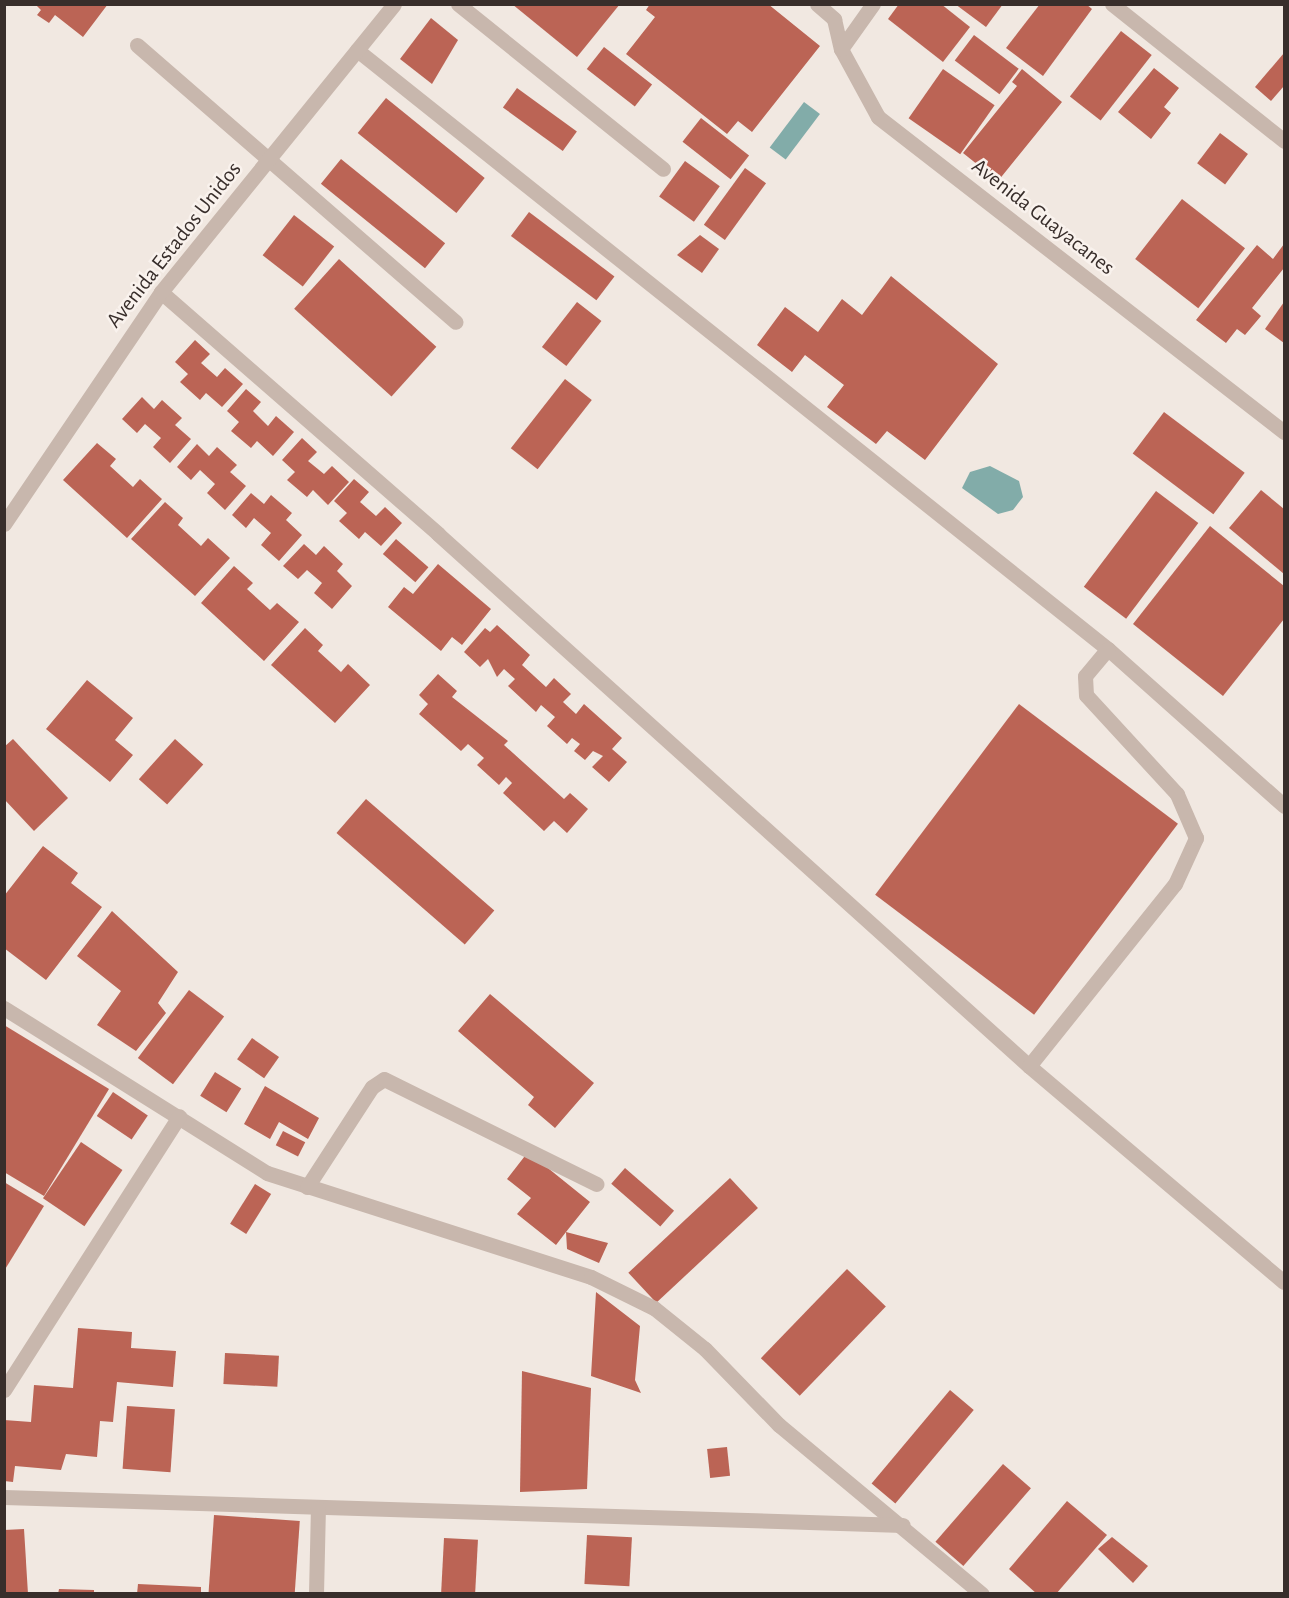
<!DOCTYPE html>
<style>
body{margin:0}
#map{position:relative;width:1289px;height:1598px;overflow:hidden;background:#f1e8e1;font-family:"Alegreya Sans",sans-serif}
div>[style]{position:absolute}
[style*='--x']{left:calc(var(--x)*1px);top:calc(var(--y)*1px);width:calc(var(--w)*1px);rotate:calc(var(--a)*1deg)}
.water>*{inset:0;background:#82aca9;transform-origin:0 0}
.building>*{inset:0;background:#bb6455;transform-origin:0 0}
.minor>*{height:15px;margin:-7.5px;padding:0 7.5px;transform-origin:7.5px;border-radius:7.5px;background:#c8b7ad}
span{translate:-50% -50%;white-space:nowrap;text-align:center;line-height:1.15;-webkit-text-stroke:5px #f9f2ed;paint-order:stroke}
.street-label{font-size:22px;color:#382e2b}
.frame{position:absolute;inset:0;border:6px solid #382e2b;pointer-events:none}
</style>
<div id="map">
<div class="water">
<div style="left:804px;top:102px;width:20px;height:57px;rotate:37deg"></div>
<div style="clip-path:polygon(990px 466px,1019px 481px,1023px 497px,1013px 510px,998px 514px,962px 488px,970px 472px)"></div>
</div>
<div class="building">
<div style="clip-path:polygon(35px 4px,108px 4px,83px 37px,55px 15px,49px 23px,37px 15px,41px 10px)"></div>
<div style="clip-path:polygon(512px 4px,620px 4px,577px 57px)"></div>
<div style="clip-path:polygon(650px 4px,768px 4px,820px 46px,752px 132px,738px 121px,727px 134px,626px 54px,655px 17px,646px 10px)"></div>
<div style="clip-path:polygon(899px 4px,941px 4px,970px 27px,943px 62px,888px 19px)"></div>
<div style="clip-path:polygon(955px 4px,1003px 4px,986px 27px)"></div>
<div style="clip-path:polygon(1040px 4px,1086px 4px,1092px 9px,1043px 76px,1006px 48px)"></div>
<div style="clip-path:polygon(431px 18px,458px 40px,432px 84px,400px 59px)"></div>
<div style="left:1121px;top:31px;width:39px;height:83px;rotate:38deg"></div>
<div style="left:974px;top:35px;width:56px;height:32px;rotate:37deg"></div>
<div style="left:604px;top:47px;width:61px;height:28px;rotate:38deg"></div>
<div style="clip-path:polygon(1284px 53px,1284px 86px,1271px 101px,1255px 87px)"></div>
<div style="clip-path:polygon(1154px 68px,1179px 88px,1164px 107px,1171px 113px,1151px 139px,1118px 112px)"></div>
<div style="left:943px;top:69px;width:63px;height:60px;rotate:35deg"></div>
<div style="clip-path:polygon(1022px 69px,1062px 102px,998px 181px,963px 153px,1017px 86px,1012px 82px)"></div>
<div style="left:517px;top:88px;width:74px;height:24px;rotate:36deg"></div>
<div style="left:386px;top:98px;width:127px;height:45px;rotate:39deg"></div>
<div style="left:701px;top:118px;width:61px;height:30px;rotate:38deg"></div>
<div style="left:1220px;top:133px;width:35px;height:38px;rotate:37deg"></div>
<div style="left:341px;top:159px;width:134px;height:32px;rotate:39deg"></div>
<div style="left:685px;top:161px;width:43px;height:44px;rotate:36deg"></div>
<div style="left:745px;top:168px;width:26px;height:70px;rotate:36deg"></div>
<div style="left:1182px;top:199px;width:80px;height:76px;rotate:38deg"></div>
<div style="left:529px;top:212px;width:107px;height:30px;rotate:37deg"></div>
<div style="left:294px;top:215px;width:51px;height:51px;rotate:38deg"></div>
<div style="clip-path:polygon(700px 235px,719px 249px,702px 273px,677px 255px)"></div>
<div style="clip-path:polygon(1284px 244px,1284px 268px,1252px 308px,1261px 316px,1245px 335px,1237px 329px,1226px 343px,1196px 320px,1257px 245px,1273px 259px)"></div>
<div style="left:339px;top:259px;width:131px;height:67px;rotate:42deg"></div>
<div style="clip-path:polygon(891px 276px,998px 364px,925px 460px,887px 431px,876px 444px,827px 407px,844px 385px,805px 355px,792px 372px,757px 345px,785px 307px,818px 332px,842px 299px,862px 315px)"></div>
<div style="left:577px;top:302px;width:31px;height:57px;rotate:38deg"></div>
<div style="clip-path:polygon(1284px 302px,1284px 343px,1265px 329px)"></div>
<div style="clip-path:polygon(195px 340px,210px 354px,201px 363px,217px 377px,225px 368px,243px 384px,222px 407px,206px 393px,200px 400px,180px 382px,188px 374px,175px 362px)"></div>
<div style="left:565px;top:379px;width:34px;height:88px;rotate:38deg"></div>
<div style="clip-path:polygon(246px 389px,261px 402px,253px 411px,268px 426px,276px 416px,294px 432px,273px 456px,257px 441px,251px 448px,231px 431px,239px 422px,227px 411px)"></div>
<div style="clip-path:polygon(142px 397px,154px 409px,162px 400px,182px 418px,175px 425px,191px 439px,170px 463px,153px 447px,161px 438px,145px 424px,137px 433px,122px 419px)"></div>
<div style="left:1164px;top:412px;width:101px;height:52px;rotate:37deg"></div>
<div style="clip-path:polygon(302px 438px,317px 452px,308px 461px,324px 474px,332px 466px,349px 482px,328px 505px,313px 490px,307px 497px,287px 480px,295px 472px,282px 460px)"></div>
<div style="clip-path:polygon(97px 443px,116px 459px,110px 466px,133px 487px,140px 479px,162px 499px,127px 538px,63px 480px)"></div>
<div style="clip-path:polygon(197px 444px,209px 456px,217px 447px,237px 465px,230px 472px,246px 486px,225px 510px,207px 493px,215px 484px,200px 470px,191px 480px,177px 467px)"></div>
<div style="clip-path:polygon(354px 479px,369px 492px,360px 502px,376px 516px,385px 507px,402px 523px,381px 546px,365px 532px,359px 539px,339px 521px,347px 513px,334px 501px)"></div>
<div style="clip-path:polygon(1261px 490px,1284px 509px,1284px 574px,1229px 528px)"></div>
<div style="left:1156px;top:491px;width:53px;height:120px;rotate:37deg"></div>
<div style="clip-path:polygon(251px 493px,264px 504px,271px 495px,292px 513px,286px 520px,302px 535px,279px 561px,261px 545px,271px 533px,254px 518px,246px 528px,232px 515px)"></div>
<div style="clip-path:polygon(165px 502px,183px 518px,178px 525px,201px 546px,208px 538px,230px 558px,195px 596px,131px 539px)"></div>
<div style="clip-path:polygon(1210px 526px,1284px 586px,1284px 619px,1223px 696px,1133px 624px)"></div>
<div style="left:396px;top:539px;width:43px;height:20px;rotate:41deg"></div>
<div style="clip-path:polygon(304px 544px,316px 555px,324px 546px,343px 564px,337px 571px,352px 586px,332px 609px,314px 593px,322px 583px,307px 570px,298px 579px,283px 566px)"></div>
<div style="clip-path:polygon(438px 564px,491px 609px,462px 645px,452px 637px,441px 651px,388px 607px,404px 587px,413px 594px)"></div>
<div style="clip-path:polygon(234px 566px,253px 583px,247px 589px,270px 610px,277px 603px,299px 622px,264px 661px,201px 603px)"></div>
<div style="clip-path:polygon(497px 625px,530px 655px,522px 665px,546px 687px,554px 678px,571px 694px,563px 702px,576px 714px,584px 704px,622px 738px,612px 749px,627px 762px,609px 782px,592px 767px,603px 756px,593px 751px,585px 760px,574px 751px,580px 744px,572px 738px,567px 744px,547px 726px,555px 717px,541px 705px,536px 712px,508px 686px,515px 679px,504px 669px,497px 677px,488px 659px,480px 667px,464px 652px,485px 628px,490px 632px)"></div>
<div style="clip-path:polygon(305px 628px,323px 645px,318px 651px,341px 672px,348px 664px,370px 685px,335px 723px,271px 665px)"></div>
<div style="clip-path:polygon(438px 674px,457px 691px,452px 697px,508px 741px,504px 745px,564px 799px,570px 793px,588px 809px,567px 833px,554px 821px,544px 831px,503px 793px,512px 783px,506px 777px,499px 785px,477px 765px,484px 758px,468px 744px,461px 751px,419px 714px,428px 704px,419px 695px)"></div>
<div style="clip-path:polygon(87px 680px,133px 718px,115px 740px,133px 755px,110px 782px,46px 729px)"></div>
<div style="left:1019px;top:704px;width:199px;height:239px;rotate:37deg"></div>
<div style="clip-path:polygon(13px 739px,68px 798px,34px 831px,4px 799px,4px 747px)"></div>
<div style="left:175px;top:739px;width:38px;height:54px;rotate:42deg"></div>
<div style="left:366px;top:799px;width:170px;height:45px;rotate:41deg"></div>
<div style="clip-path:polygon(43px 846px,78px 873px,71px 883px,102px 907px,46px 980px,4px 948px,4px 896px)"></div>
<div style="clip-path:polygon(112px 911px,178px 972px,158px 1003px,166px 1013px,136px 1051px,97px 1025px,121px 991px,77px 956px)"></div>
<div style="left:189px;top:990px;width:44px;height:85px;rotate:37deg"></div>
<div style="clip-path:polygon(490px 994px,594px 1083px,555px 1128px,528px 1105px,534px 1097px,458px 1031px)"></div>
<div style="clip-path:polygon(4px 1025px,109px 1089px,44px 1196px,4px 1172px)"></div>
<div style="left:252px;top:1038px;width:33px;height:26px;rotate:35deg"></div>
<div style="left:215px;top:1072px;width:31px;height:28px;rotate:32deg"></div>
<div style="clip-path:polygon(265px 1086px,319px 1118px,308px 1139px,279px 1122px,270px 1139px,244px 1124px)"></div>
<div style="left:113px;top:1092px;width:42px;height:29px;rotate:34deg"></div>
<div style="left:283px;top:1131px;width:25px;height:16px;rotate:27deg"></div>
<div style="left:81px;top:1142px;width:50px;height:68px;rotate:34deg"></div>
<div style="clip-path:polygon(528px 1152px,590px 1202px,566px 1232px,608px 1243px,599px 1263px,567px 1249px,566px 1232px,556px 1245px,517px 1214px,531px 1198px,507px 1179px)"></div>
<div style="left:625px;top:1168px;width:65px;height:21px;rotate:41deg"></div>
<div style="left:730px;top:1178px;width:41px;height:139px;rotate:47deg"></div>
<div style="clip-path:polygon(4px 1182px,44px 1206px,4px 1271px)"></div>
<div style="left:255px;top:1184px;width:19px;height:47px;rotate:32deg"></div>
<div style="left:847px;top:1269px;width:54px;height:124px;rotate:44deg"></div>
<div style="clip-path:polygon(596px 1292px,640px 1326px,635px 1380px,641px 1393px,591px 1376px)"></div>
<div style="clip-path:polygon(78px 1328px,132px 1332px,131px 1348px,176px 1351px,173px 1387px,117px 1382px,113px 1422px,100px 1421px,97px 1457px,66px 1454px,61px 1470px,15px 1466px,13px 1482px,4px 1481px,4px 1420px,31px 1422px,34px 1385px,73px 1388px)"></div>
<div style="left:225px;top:1353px;width:54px;height:31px;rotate:3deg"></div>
<div style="clip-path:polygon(522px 1371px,591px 1388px,587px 1489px,520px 1492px)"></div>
<div style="left:950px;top:1390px;width:31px;height:122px;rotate:40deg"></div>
<div style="left:127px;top:1406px;width:48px;height:63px;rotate:4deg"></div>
<div style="left:727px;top:1447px;width:29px;height:20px;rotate:84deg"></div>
<div style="left:1003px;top:1464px;width:37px;height:103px;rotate:41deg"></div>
<div style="clip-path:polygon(1067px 1501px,1107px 1535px,1056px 1594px,1037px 1594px,1009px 1569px)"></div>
<div style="left:214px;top:1515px;width:86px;height:79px;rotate:4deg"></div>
<div style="clip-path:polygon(24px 1529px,28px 1594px,4px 1594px,4px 1530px)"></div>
<div style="left:587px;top:1535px;width:45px;height:49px;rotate:3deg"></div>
<div style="clip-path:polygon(1112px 1537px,1148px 1566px,1133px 1583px,1098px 1549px)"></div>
<div style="left:444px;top:1538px;width:34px;height:56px;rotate:3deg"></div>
<div style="clip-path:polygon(138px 1584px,201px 1587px,201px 1594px,137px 1594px)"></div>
<div style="clip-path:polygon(59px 1589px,94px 1590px,94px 1594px,58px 1594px)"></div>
</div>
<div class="minor">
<div style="--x:458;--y:4;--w:263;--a:38.8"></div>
<div style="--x:817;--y:4;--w:23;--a:41"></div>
<div style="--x:834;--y:19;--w:31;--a:77"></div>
<div style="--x:841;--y:49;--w:77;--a:61.4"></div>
<div style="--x:878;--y:117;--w:514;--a:37.81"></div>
<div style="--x:1112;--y:4;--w:220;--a:38.5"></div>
<div style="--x:137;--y:45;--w:422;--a:41"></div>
<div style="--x:841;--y:49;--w:55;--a:-54.6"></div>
<div style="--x:357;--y:50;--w:961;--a:38.58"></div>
<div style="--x:1108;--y:649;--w:236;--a:41.7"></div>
<div style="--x:161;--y:292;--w:368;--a:41.1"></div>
<div style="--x:438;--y:534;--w:795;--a:41.99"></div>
<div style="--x:1029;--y:1066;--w:334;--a:40.3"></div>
<div style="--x:4;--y:524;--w:280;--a:-55.9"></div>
<div style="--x:161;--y:292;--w:370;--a:-51"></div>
<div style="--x:4;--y:1008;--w:310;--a:32.1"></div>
<div style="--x:267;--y:1173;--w:340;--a:17.8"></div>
<div style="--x:591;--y:1277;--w:70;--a:26.2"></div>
<div style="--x:654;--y:1308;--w:65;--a:38.8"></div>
<div style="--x:705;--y:1349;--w:106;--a:45.8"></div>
<div style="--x:779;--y:1425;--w:264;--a:39.8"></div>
<div style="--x:1029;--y:1066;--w:233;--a:-51.3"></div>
<div style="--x:1175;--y:884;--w:51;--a:-65.5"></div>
<div style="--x:1196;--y:838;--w:48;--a:-113.4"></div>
<div style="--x:1177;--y:794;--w:134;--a:-132.6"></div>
<div style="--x:1086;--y:695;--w:19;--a:-93"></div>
<div style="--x:1085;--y:676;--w:35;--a:-50"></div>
<div style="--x:307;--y:1187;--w:119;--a:-57"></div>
<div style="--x:372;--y:1087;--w:14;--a:-34"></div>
<div style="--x:384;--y:1079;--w:237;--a:26.3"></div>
<div style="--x:4;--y:1390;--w:325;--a:-57.4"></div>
<div style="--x:4;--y:1497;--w:899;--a:1.78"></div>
<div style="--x:316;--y:1594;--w:86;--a:-88.7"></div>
</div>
<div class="street-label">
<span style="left:1043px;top:217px;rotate:38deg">Avenida Guayacanes</span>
<span style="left:174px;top:245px;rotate:-52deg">Avenida Estados Unidos</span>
</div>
<div class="frame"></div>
</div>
